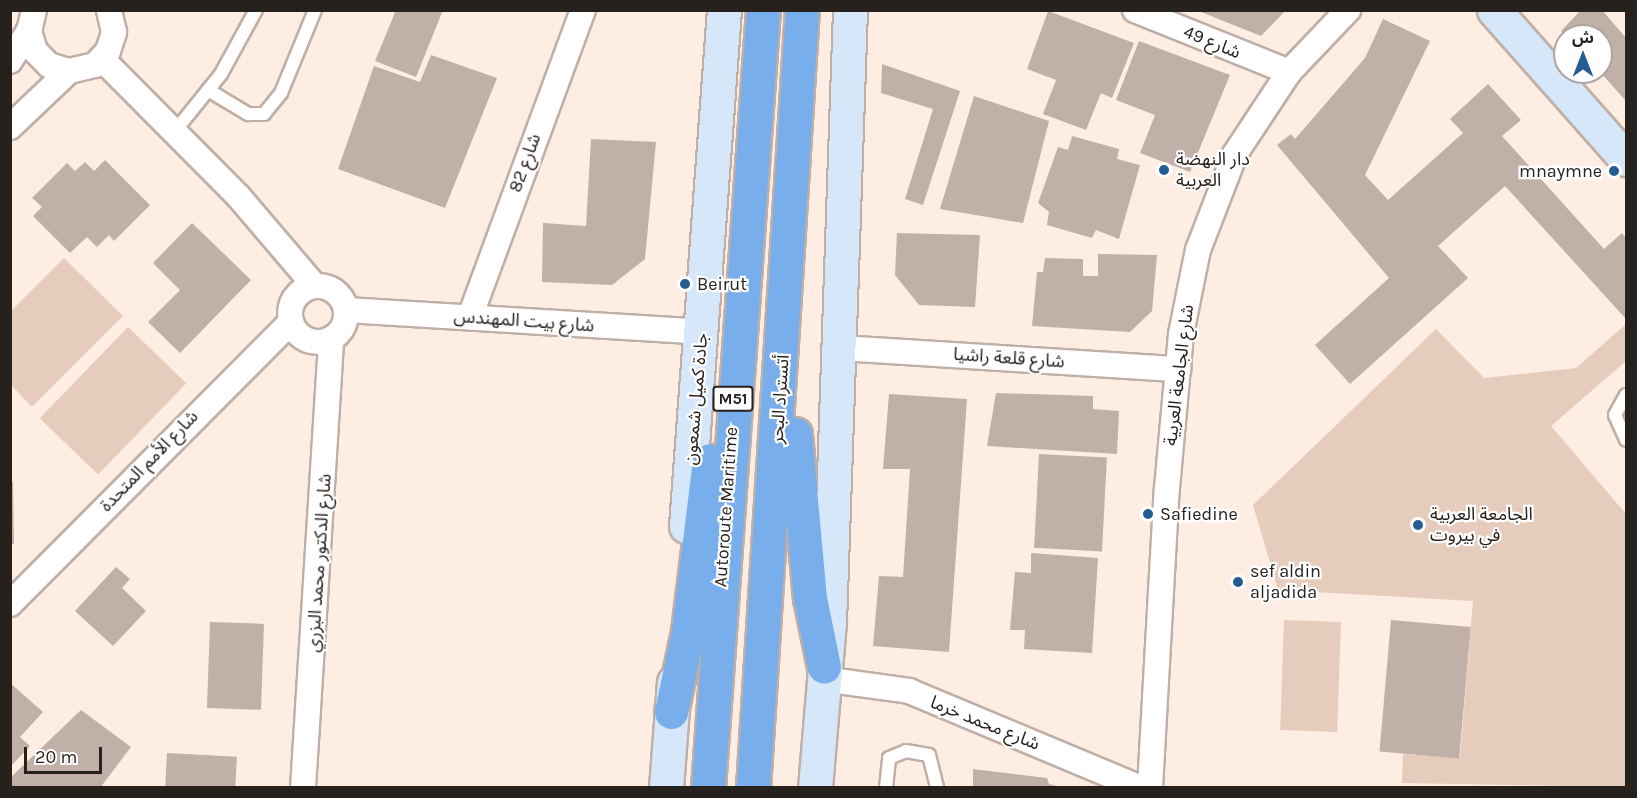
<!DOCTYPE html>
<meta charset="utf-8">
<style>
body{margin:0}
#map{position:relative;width:1637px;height:798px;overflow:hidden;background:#fdede3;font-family:Karla,"Noto Sans Arabic",sans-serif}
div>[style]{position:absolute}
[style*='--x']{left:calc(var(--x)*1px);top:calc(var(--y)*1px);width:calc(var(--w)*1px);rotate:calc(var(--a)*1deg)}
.green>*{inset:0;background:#e6ccbc;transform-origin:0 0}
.building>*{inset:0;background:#c0b0a7;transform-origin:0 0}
.roads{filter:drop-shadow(2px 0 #bfafa6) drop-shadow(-2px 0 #bfafa6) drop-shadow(0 2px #bfafa6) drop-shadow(0 -2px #bfafa6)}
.lane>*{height:12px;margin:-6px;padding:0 6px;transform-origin:6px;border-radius:6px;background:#fff}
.street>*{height:24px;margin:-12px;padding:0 12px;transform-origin:12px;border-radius:12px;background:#fff}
.street>.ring{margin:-12px;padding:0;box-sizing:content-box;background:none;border:24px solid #fff;border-radius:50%}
.secondary>*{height:33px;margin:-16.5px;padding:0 16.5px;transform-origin:16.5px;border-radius:16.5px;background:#d6e7f9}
.highway>*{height:33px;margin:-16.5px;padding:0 16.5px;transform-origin:16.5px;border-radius:16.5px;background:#78aeeb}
.dots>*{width:16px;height:16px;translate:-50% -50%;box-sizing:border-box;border:3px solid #fff;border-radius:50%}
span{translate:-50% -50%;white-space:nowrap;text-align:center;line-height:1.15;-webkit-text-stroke:4.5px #fff;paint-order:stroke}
.shield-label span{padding:2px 4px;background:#fff;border:2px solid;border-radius:4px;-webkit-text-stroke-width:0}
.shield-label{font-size:16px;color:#27211e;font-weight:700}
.street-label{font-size:18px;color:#27211e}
.poi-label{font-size:18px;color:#27211e}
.left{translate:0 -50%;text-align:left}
.right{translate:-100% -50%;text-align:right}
.frame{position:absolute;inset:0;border:12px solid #27211e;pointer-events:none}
.north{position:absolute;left:1553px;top:24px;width:60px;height:60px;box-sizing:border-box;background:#fff;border:2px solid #a9a6a5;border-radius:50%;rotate:0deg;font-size:16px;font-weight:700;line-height:24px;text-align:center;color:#27211e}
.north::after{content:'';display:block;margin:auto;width:21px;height:27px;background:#255c94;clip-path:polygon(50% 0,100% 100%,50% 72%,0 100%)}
.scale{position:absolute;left:24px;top:747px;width:78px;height:27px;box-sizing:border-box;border:3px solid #27211e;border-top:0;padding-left:8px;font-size:18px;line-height:21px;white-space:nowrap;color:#27211e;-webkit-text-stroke:4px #fff;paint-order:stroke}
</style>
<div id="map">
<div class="green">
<div style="clip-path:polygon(64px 258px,123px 316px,32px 407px,11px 385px,11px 311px)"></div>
<div style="clip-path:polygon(1626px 324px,1626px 361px,1551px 426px,1626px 514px,1626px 787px,1402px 783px,1403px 754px,1460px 758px,1473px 601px,1278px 590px,1253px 505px,1436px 329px,1484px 378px,1576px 368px)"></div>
<div style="left:128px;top:327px;width:81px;height:127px;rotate:44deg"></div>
<div style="left:1284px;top:620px;width:57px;height:110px;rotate:2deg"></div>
</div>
<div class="building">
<div style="clip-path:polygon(396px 10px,443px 10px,416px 77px,375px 61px)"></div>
<div style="clip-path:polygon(1196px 10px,1286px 10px,1261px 36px)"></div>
<div style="clip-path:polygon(1581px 10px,1602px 10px,1626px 38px,1626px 101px,1600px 72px,1601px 36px,1566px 36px,1561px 31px)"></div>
<div style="clip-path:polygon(1048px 11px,1134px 43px,1112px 98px,1101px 93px,1086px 130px,1043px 114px,1056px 80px,1027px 69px)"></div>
<div style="clip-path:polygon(1383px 19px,1430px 41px,1365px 175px,1388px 200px,1463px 133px,1450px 119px,1488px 84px,1521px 120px,1502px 136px,1604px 249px,1622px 233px,1626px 238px,1626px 319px,1505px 186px,1438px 246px,1468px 278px,1350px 384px,1315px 345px,1389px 278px,1277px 145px,1291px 134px,1295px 139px,1365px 58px)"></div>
<div style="clip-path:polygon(1139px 41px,1230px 75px,1190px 172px,1140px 153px,1155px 115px,1116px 100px)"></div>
<div style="clip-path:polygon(431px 55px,497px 78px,445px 208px,338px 169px,374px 66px,420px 82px)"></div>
<div style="clip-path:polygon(882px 64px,960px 91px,923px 205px,905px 199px,933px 109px,881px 93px)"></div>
<div style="clip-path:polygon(974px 96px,1049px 121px,1023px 223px,940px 209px)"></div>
<div style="clip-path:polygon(1072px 136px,1119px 149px,1117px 159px,1140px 165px,1119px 239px,1096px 230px,1092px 238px,1047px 225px,1049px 212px,1038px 203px,1058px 147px,1068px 150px)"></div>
<div style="clip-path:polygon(591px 139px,656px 142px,645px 259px,612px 285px,542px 282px,543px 223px,586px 226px)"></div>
<div style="clip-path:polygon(105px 160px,150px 205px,114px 241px,109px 235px,97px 247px,87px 237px,70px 253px,33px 216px,42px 207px,32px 198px,67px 163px,75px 171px,85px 162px,94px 171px)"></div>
<div style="clip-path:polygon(192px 223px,251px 280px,180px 353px,148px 322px,180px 290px,153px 263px)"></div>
<div style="clip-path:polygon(897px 233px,980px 235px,975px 307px,919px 305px,895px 275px)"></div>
<div style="clip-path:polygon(1098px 254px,1157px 255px,1152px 311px,1130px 332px,1032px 326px,1037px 272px,1043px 272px,1045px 258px,1083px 259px,1083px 276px,1098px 276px)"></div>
<div style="clip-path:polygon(996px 393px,1093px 396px,1093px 409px,1119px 411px,1117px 454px,987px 446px)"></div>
<div style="clip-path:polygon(889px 394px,967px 399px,949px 652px,873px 646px,879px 576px,903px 577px,910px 469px,883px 469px)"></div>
<div style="left:1039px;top:454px;width:68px;height:94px;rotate:3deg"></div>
<div style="clip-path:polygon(10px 482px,13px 482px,14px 544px,10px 544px)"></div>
<div style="clip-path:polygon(1031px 553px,1098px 558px,1092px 653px,1024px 649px,1025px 630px,1010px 630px,1015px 572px,1031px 573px)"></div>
<div style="clip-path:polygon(116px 567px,130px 579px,122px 588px,146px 611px,113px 646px,75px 611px)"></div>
<div style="left:1391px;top:620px;width:80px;height:132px;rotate:5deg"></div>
<div style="left:210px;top:622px;width:54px;height:86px;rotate:2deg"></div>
<div style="clip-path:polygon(10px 683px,43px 712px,20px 737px,30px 746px,10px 767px)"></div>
<div style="clip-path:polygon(81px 710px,131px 747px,100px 788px,10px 788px,10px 778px)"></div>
<div style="left:167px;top:753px;width:70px;height:35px;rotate:3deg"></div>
<div style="clip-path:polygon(973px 769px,1047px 778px,1049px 784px,1064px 788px,973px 788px)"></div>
</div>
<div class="roads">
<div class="lane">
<div style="--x:208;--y:90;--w:47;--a:31"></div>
<div style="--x:248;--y:114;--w:16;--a:0"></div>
<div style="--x:264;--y:114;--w:27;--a:-51"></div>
<div style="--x:281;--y:93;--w:90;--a:-67.7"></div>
<div style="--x:175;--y:131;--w:73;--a:-51.1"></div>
<div style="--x:221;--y:74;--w:73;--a:-61.3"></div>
<div style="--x:1626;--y:395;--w:23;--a:119"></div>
<div style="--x:1615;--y:415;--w:27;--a:66"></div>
<div style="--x:886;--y:788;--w:30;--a:-84"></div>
<div style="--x:889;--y:758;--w:18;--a:-22"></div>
<div style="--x:906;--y:751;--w:23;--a:10"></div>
<div style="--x:929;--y:755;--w:34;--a:76"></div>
</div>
<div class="street">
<div style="--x:34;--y:10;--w:22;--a:103"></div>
<div style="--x:29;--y:31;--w:21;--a:73"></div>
<div style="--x:35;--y:51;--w:20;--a:45"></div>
<div style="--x:49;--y:65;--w:21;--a:17"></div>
<div style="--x:69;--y:71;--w:27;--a:-13"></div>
<div style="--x:95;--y:65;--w:19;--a:-47"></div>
<div style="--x:108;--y:51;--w:20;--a:-72"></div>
<div style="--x:114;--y:32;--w:23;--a:-103"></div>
<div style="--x:1135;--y:10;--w:166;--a:21.9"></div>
<div style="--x:102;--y:59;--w:194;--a:45.2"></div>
<div style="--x:239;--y:197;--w:116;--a:49.6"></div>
<div style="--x:10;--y:61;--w:36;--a:-58"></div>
<div style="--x:10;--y:127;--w:81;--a:-43.5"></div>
<div class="ring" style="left:290px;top:286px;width:32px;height:32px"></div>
<div style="--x:346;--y:310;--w:357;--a:3.5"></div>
<div style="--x:470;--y:317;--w:327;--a:-69.8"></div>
<div style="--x:841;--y:348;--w:338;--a:3.6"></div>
<div style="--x:10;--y:604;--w:398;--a:-45.1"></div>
<div style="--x:823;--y:679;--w:87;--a:7.9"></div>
<div style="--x:909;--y:691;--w:251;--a:22.7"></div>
<div style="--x:303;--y:788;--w:450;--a:-86.4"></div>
<div style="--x:1150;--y:788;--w:300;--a:-86.8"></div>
<div style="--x:1167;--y:488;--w:155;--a:-84.8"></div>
<div style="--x:1181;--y:334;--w:86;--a:-78.6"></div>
<div style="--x:1198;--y:250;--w:103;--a:-68.9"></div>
<div style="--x:1235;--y:154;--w:98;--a:-56.6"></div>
<div style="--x:1289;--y:72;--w:86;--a:-46.4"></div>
</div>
<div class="secondary">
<div style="--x:1494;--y:10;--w:199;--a:48.5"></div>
<div style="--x:686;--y:526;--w:517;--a:-85.79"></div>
<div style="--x:666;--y:788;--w:106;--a:-85.7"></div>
<div style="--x:815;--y:788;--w:166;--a:-85.2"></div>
<div style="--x:829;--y:623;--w:613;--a:-88.04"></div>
</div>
<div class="highway">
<div style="--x:795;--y:434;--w:165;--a:84.8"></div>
<div style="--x:810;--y:598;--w:70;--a:78.5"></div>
<div style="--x:671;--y:712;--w:83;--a:-78.1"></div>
<div style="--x:688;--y:631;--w:172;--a:-83"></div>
<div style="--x:708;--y:788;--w:780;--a:-85.96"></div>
<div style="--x:753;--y:788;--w:780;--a:-86.4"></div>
</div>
</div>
<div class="dots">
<div style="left:1164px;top:170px;background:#255c94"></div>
<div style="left:1614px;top:171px;background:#255c94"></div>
<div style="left:685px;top:284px;background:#255c94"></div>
<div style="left:1148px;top:514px;background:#255c94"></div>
<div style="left:1418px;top:525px;background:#255c94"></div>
<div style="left:1238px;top:582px;background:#255c94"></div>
</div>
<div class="shield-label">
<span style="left:733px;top:399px">M51</span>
</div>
<div class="street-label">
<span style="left:1212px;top:42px;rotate:22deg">شارع 49</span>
<span style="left:525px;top:163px;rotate:-70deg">شارع 82</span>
<span style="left:524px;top:321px;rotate:4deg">شارع بيت المهندس</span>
<span style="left:1009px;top:358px;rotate:4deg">شارع قلعة راشيا</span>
<span style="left:1179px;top:375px;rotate:-83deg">شارع الجامعة العربية</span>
<span style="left:696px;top:399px;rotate:-85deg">جادة كميل شمعون</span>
<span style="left:780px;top:399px;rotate:-86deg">أتستراد البحر</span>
<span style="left:149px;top:461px;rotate:-46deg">شارع الأمم المتحدة</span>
<span style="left:726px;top:507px;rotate:-86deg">Autoroute Maritime</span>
<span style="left:319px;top:563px;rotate:-86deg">شارع الدكتور محمد البزري</span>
<span style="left:985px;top:723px;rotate:22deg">شارع محمد خرما</span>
</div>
<div class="poi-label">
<span class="left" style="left:1176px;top:170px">دار النهضة<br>العربية</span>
<span class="right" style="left:1602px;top:171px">mnaymne</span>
<span class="left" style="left:697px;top:284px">Beirut</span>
<span class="left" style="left:1160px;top:514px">Safiedine</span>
<span class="left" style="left:1430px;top:525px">الجامعة العربية<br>في بيروت</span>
<span class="left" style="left:1250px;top:582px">sef aldin<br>aljadida</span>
</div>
<div class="frame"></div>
<div class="north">ش</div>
<div class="scale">20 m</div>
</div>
